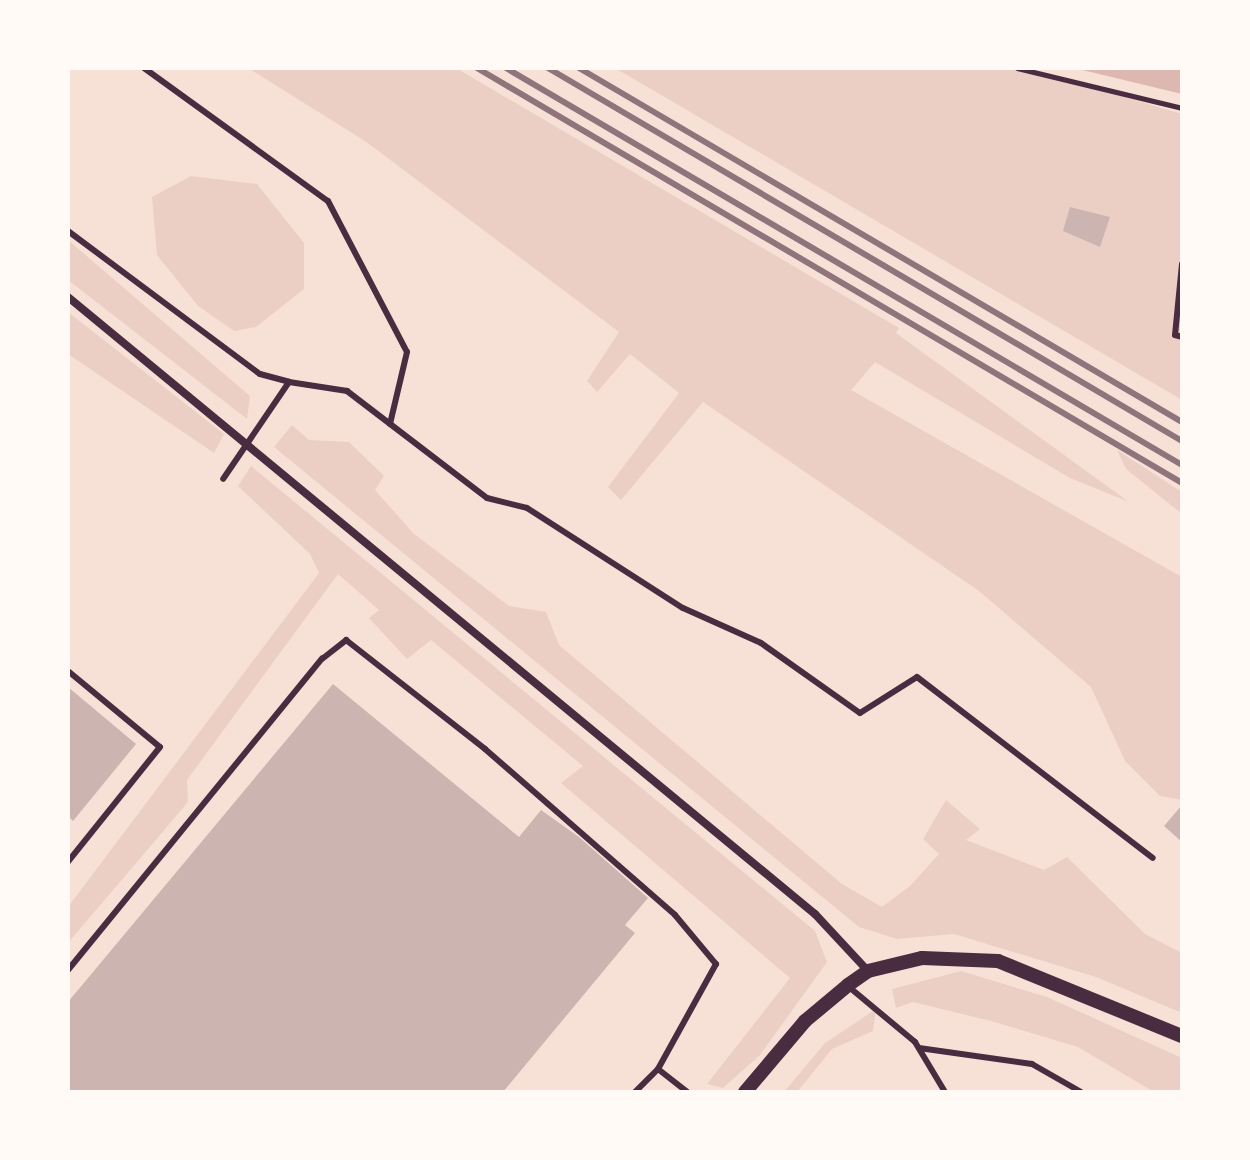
<!DOCTYPE html>
<style>
body{margin:0}
#map{position:relative;width:1250px;height:1160px;overflow:hidden;background:#f7e1d7;font-family:Poppins,sans-serif}
div>[style]{position:absolute}
[style*='--x']{left:calc(var(--x)*1px);top:calc(var(--y)*1px);width:calc(var(--w)*1px);rotate:calc(var(--a)*1deg)}
.green>*{inset:0;background:#ebcfc5}
.water>*{inset:0;background:#dcb8b0}
.building>*{inset:0;background:#ccb4b1}
.path>*{height:5px;margin:-2.5px;padding:0 2.5px;transform-origin:2.5px;border-radius:2.5px;background:#4a2c40}
.service>*{height:6px;margin:-3px;padding:0 3px;transform-origin:3px;border-radius:3px;background:#4a2c40}
.minor>*{height:8px;margin:-4px;padding:0 4px;transform-origin:4px;border-radius:4px;background:#4a2c40}
.tertiary>*{height:14px;margin:-7px;padding:0 7px;transform-origin:7px;border-radius:7px;background:#4a2c40}
.rail>*{height:6px;margin:-3px;padding:0 3px;transform-origin:3px;border-radius:3px;background:#8f747c}
span{translate:-50% -50%;white-space:nowrap;text-align:center;line-height:1.15;-webkit-text-stroke:8px #fffaf5;paint-order:stroke}
.frame{position:absolute;inset:0;border:70px solid #fffaf5;pointer-events:none}
</style>
<div id="map">
<div class="green">
<div style="clip-path:polygon(248px 68px,456px 68px,899px 328px,896px 333px,1129px 502px,1070px 478px,875px 362px,851px 390px,1182px 577px,1182px 800px,1160px 796px,1125px 761px,1091px 687px,979px 591px,703px 402px,621px 500px,608px 487px,679px 393px,630px 354px,597px 392px,587px 381px,619px 332px,365px 141px)"></div>
<div style="clip-path:polygon(615px 68px,1025px 68px,1182px 114px,1182px 400px)"></div>
<div style="clip-path:polygon(191px 176px,257px 184px,304px 243px,304px 289px,256px 327px,234px 331px,198px 306px,157px 255px,152px 197px)"></div>
<div style="clip-path:polygon(68px 240px,250px 396px,247px 419px,68px 280px)"></div>
<div style="clip-path:polygon(68px 312px,224px 434px,214px 453px,68px 354px)"></div>
<div style="clip-path:polygon(292px 425px,309px 440px,349px 442px,384px 476px,375px 490px,413px 533px,509px 606px,546px 612px,559px 645px,842px 884px,882px 907px,910px 886px,939px 854px,923px 839px,946px 800px,980px 829px,966px 840px,1044px 870px,1067px 857px,1145px 934px,1182px 953px,1182px 1013px,1096px 977px,954px 934px,897px 939px,859px 927px,274px 447px)"></div>
<div style="clip-path:polygon(1117px 450px,1182px 492px,1182px 514px,1126px 469px)"></div>
<div style="clip-path:polygon(251px 466px,815px 931px,827px 962px,760px 1055px,723px 1088px,707px 1084px,790px 978px,561px 783px,583px 766px,431px 640px,407px 659px,369px 618px,379px 610px,338px 574px,187px 780px,188px 802px,68px 943px,68px 907px,319px 573px,310px 554px,238px 486px)"></div>
<div style="clip-path:polygon(961px 971px,1047px 997px,1182px 1058px,1182px 1092px,1154px 1092px,1078px 1047px,991px 1021px,913px 1002px,896px 1008px,892px 989px)"></div>
<div style="clip-path:polygon(876px 1009px,873px 1031px,832px 1049px,797px 1092px,784px 1092px,825px 1043px)"></div>
</div>
<div class="water">
<div style="clip-path:polygon(1074px 68px,1182px 68px,1182px 94px)"></div>
</div>
<div class="building">
<div style="clip-path:polygon(1070px 207px,1110px 217px,1100px 247px,1063px 231px)"></div>
<div style="clip-path:polygon(333px 684px,519px 837px,541px 810px,579px 837px,648px 898px,625px 925px,635px 933px,503px 1092px,68px 1092px,68px 1002px)"></div>
<div style="clip-path:polygon(68px 687px,136px 744px,73px 821px,68px 816px)"></div>
<div style="clip-path:polygon(1182px 805px,1182px 842px,1164px 826px)"></div>
</div>
<div class="path">
<div style="--x:1017;--y:68;--w:170;--a:13.6"></div>
</div>
<div class="service">
<div style="--x:144;--y:68;--w:227;--a:35.9"></div>
<div style="--x:328;--y:201;--w:170;--a:62.4"></div>
<div style="--x:407;--y:352;--w:74;--a:103.3"></div>
<div style="--x:68;--y:231;--w:239;--a:36.7"></div>
<div style="--x:260;--y:374;--w:30;--a:15"></div>
<div style="--x:289;--y:382;--w:117;--a:124.2"></div>
<div style="--x:1182;--y:264;--w:71;--a:95.6"></div>
<div style="--x:1175;--y:335;--w:7;--a:16"></div>
<div style="--x:289;--y:382;--w:59;--a:8.8"></div>
<div style="--x:347;--y:391;--w:176;--a:37.4"></div>
<div style="--x:487;--y:498;--w:41;--a:14"></div>
<div style="--x:527;--y:508;--w:185;--a:32.7"></div>
<div style="--x:683;--y:608;--w:85;--a:24.2"></div>
<div style="--x:761;--y:643;--w:121;--a:35.3"></div>
<div style="--x:860;--y:713;--w:67;--a:-32.3"></div>
<div style="--x:917;--y:677;--w:297;--a:37.5"></div>
<div style="--x:68;--y:671;--w:119;--a:39.6"></div>
<div style="--x:160;--y:747;--w:147;--a:128.7"></div>
<div style="--x:68;--y:970;--w:402;--a:-50.8"></div>
<div style="--x:322;--y:659;--w:31;--a:-38"></div>
<div style="--x:346;--y:640;--w:177;--a:38.1"></div>
<div style="--x:485;--y:749;--w:252;--a:41.1"></div>
<div style="--x:675;--y:915;--w:64;--a:50.1"></div>
<div style="--x:716;--y:964;--w:120;--a:118.9"></div>
<div style="--x:658;--y:1069;--w:33;--a:135"></div>
<div style="--x:849;--y:987;--w:86;--a:39.8"></div>
<div style="--x:915;--y:1042;--w:58;--a:59"></div>
<div style="--x:919;--y:1048;--w:114;--a:8.1"></div>
<div style="--x:1032;--y:1064;--w:56;--a:29.7"></div>
<div style="--x:658;--y:1069;--w:37;--a:38"></div>
</div>
<div class="minor">
<div style="--x:68;--y:297;--w:969;--a:39.56"></div>
<div style="--x:815;--y:914;--w:78;--a:47.1"></div>
</div>
<div class="tertiary">
<div style="--x:745;--y:1092;--w:93;--a:-49.8"></div>
<div style="--x:805;--y:1021;--w:56;--a:-39.9"></div>
<div style="--x:848;--y:985;--w:24;--a:-35"></div>
<div style="--x:868;--y:971;--w:56;--a:-13.5"></div>
<div style="--x:922;--y:958;--w:76;--a:2.3"></div>
<div style="--x:998;--y:961;--w:199;--a:22.2"></div>
</div>
<div class="rail">
<div style="--x:477;--y:68;--w:818;--a:30.48"></div>
<div style="--x:506;--y:68;--w:784;--a:30.42"></div>
<div style="--x:548;--y:68;--w:736;--a:30.47"></div>
<div style="--x:579;--y:68;--w:699;--a:30.42"></div>
</div>
<div class="frame"></div>
</div>
